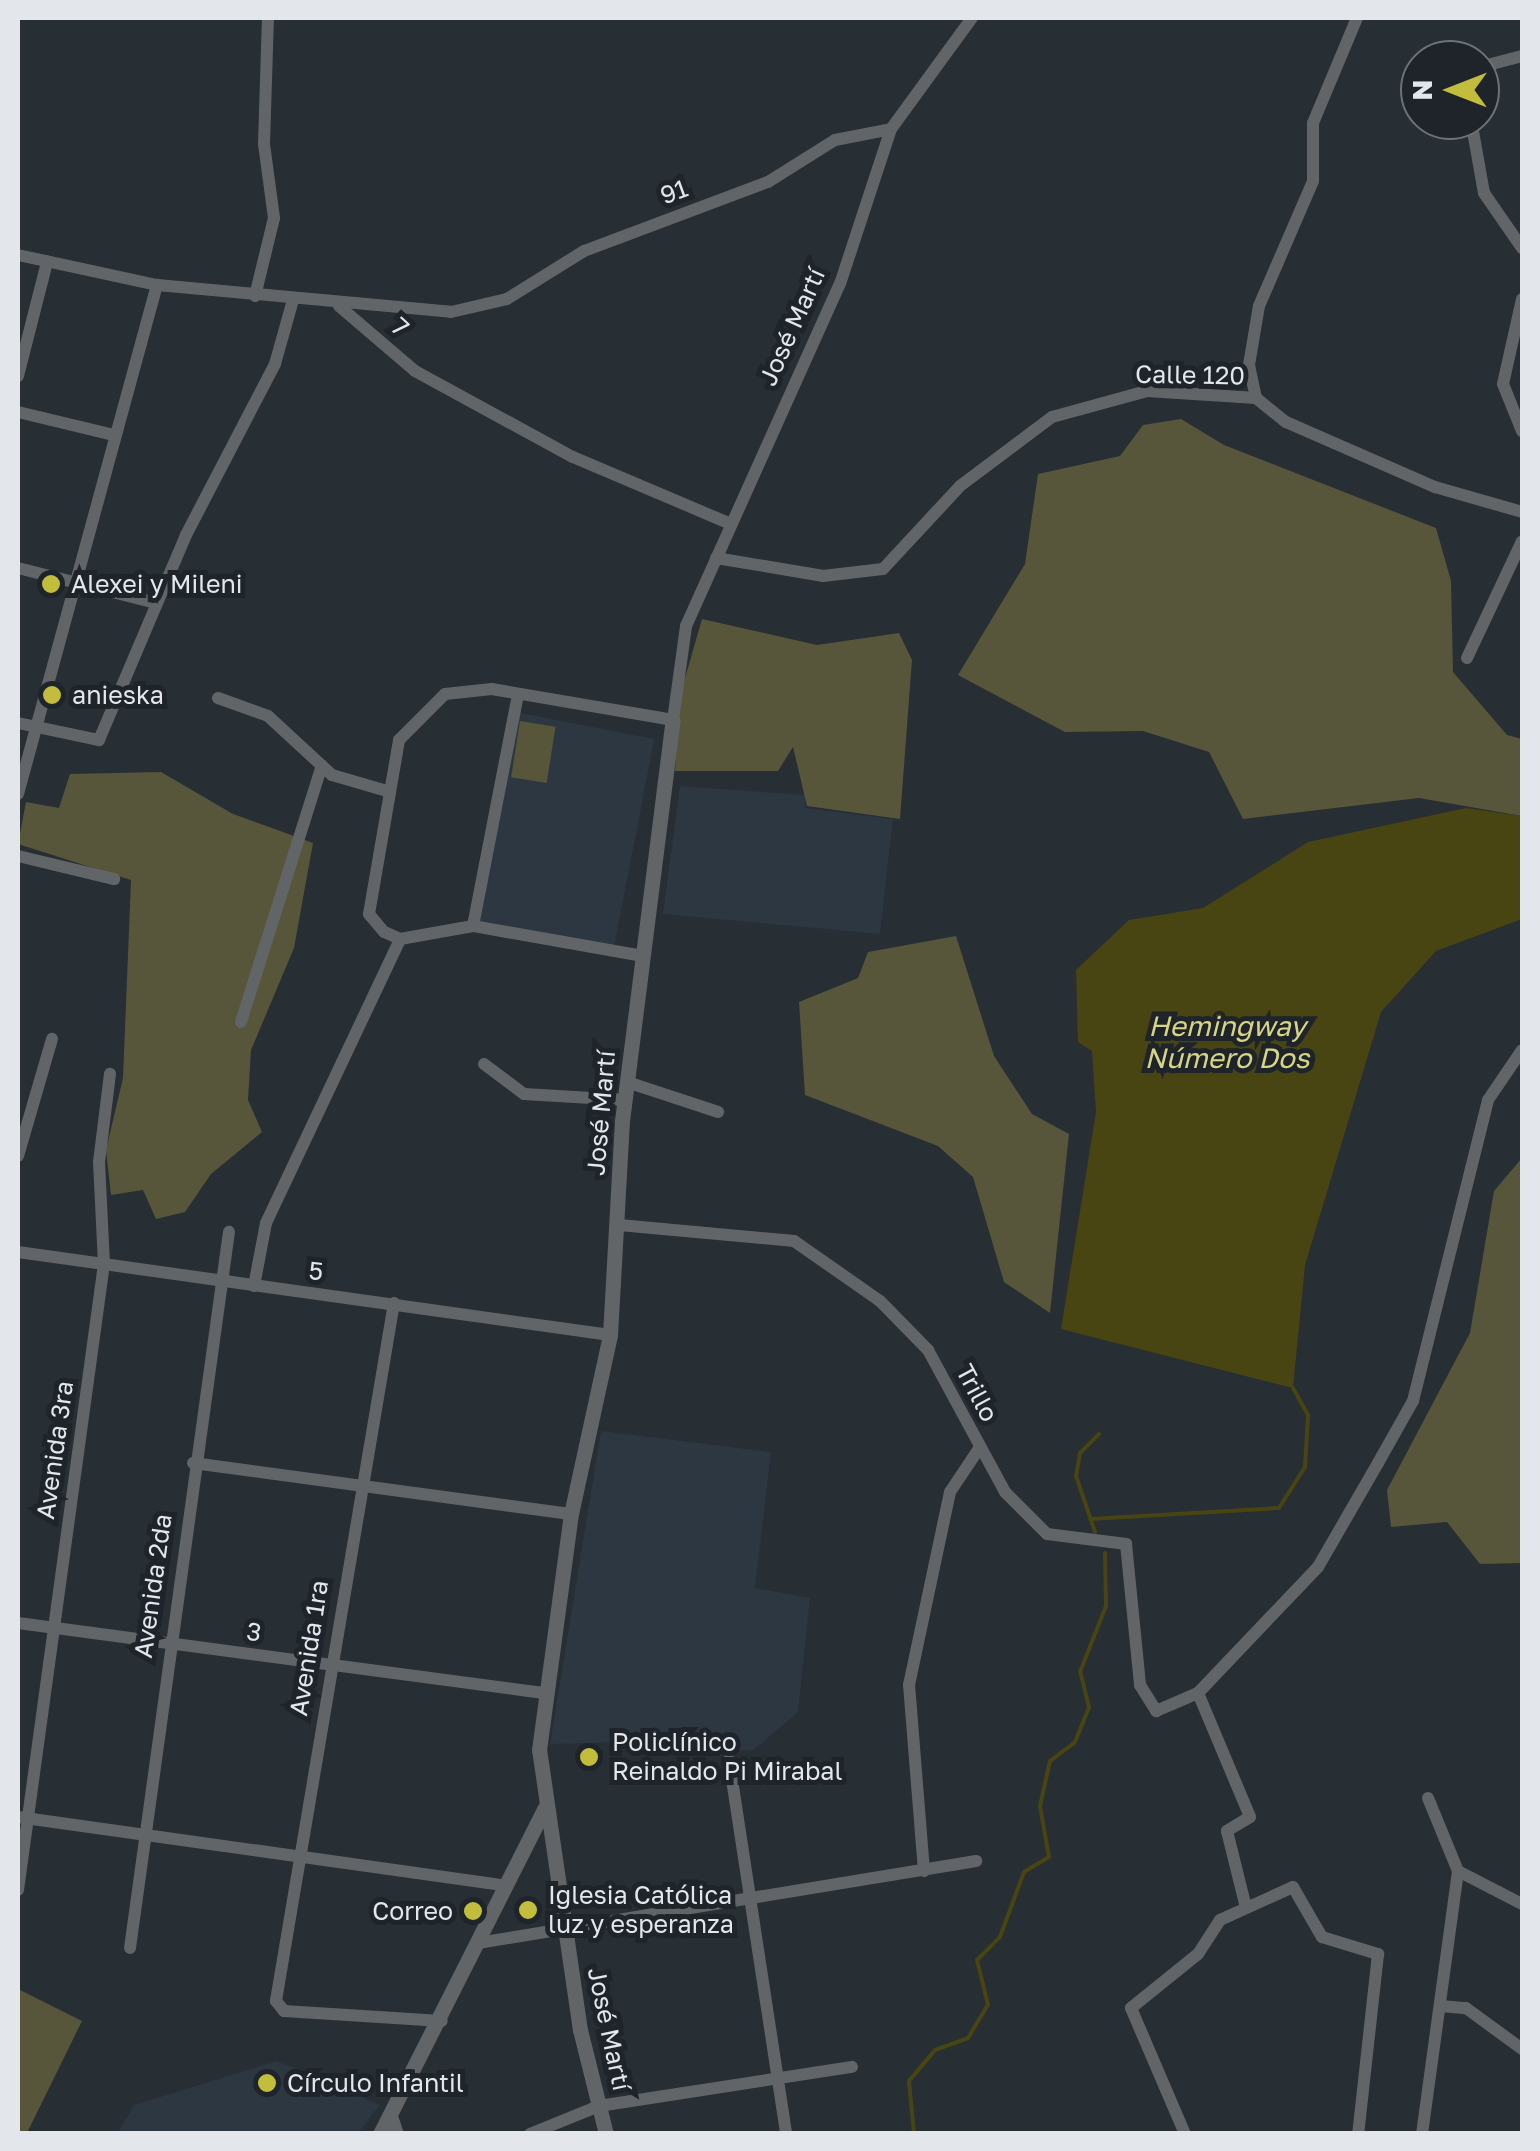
<!DOCTYPE html>
<meta charset="utf-8">
<style>
body{margin:0}
#map{position:relative;width:1540px;height:2151px;overflow:hidden;background:#272e34;font-family:"Golos Text",sans-serif}
div>[style]{position:absolute}
[style*='--x']{left:calc(var(--x)*1px);top:calc(var(--y)*1px);width:calc(var(--w)*1px);rotate:calc(var(--a)*1deg)}
.built>*{inset:0;background:#2c3742;transform-origin:0 0}
.green>*{inset:0;background:#57563a;transform-origin:0 0}
.water>*{inset:0;background:#484512}
.stream>*{height:4px;margin:-2px;padding:0 2px;transform-origin:2px;border-radius:2px;background:#484512}
.minor>*{height:12px;margin:-6px;padding:0 6px;transform-origin:6px;border-radius:6px;background:#626568}
.tertiary>*{height:15px;margin:-7.5px;padding:0 7.5px;transform-origin:7.5px;border-radius:7.5px;background:#626568}
.dots>*{width:28px;height:28px;translate:-50% -50%;box-sizing:border-box;border:5px solid #1e242a;border-radius:50%}
span{translate:-50% -50%;white-space:nowrap;text-align:center;line-height:1.15;-webkit-text-stroke:10px #1e242a;paint-order:stroke}
.street-label{font-size:25px;color:#e3e7eb}
.poi-label{font-size:25px;color:#e3e7eb}
.left{translate:0 -50%;text-align:left}
.right{translate:-100% -50%;text-align:right}
.water-label{font-size:28px;color:#d7d486;font-style:italic}
.frame{position:absolute;inset:0;border:20px solid #e3e7eb;pointer-events:none}
.north{position:absolute;left:1400px;top:40px;width:100px;height:100px;box-sizing:border-box;background:#1e242a;border:2px solid #6d7277;border-radius:50%;rotate:270deg;font-size:28px;font-weight:700;line-height:40px;text-align:center;color:#e3e7eb}
.north::after{content:'';display:block;margin:auto;width:35px;height:45px;background:#c3bd3e;clip-path:polygon(50% 0,100% 100%,50% 72%,0 100%)}
</style>
<div id="map">
<div class="built">
<div style="left:516px;top:712px;width:141px;height:214px;rotate:11deg"></div>
<div style="clip-path:polygon(680px 786px,805px 795px,805px 808px,893px 819px,880px 934px,663px 914px)"></div>
<div style="clip-path:polygon(601px 1431px,771px 1452px,755px 1588px,810px 1598px,798px 1712px,753px 1750px,633px 1755px,627px 1742px,550px 1744px)"></div>
<div style="clip-path:polygon(277px 2061px,380px 2105px,358px 2133px,118px 2133px,134px 2105px)"></div>
</div>
<div class="green">
<div style="clip-path:polygon(1181px 419px,1224px 445px,1436px 528px,1451px 581px,1453px 672px,1507px 735px,1522px 739px,1522px 816px,1419px 798px,1243px 819px,1209px 752px,1143px 731px,1065px 732px,958px 675px,1025px 564px,1038px 474px,1120px 456px,1143px 425px)"></div>
<div style="clip-path:polygon(702px 619px,817px 645px,899px 633px,912px 660px,900px 819px,807px 806px,793px 747px,778px 771px,675px 771px,681px 692px)"></div>
<div style="left:520px;top:721px;width:36px;height:57px;rotate:9deg"></div>
<div style="clip-path:polygon(161px 772px,233px 814px,313px 843px,294px 948px,251px 1050px,248px 1100px,262px 1132px,211px 1174px,185px 1212px,156px 1219px,143px 1190px,111px 1195px,106px 1150px,123px 1078px,131px 880px,18px 844px,26px 802px,59px 808px,70px 774px)"></div>
<div style="clip-path:polygon(956px 936px,994px 1056px,1032px 1114px,1069px 1134px,1050px 1313px,1004px 1282px,973px 1177px,938px 1146px,805px 1095px,799px 1002px,858px 978px,868px 952px)"></div>
<div style="clip-path:polygon(1522px 1158px,1522px 1563px,1480px 1564px,1447px 1522px,1391px 1527px,1387px 1490px,1470px 1333px,1494px 1191px)"></div>
<div style="clip-path:polygon(18px 1989px,82px 2021px,27px 2133px,18px 2133px)"></div>
</div>
<div class="water">
<div style="clip-path:polygon(1466px 808px,1522px 816px,1522px 919px,1436px 951px,1381px 1012px,1305px 1265px,1293px 1388px,1061px 1329px,1096px 1112px,1092px 1051px,1078px 1042px,1076px 970px,1129px 920px,1203px 908px,1308px 842px)"></div>
</div>
<div class="stream">
<div style="--x:1090;--y:1519;--w:189;--a:-3.3"></div>
<div style="--x:1279;--y:1508;--w:49;--a:-57.6"></div>
<div style="--x:1305;--y:1467;--w:52;--a:-86.7"></div>
<div style="--x:1308;--y:1415;--w:31;--a:-119"></div>
<div style="--x:1095;--y:1532;--w:59;--a:-108.7"></div>
<div style="--x:1076;--y:1476;--w:23;--a:-80"></div>
<div style="--x:1080;--y:1453;--w:27;--a:-45"></div>
<div style="--x:914;--y:2134;--w:53;--a:-95.4"></div>
<div style="--x:909;--y:2081;--w:40;--a:-50"></div>
<div style="--x:935;--y:2050;--w:35;--a:-20"></div>
<div style="--x:968;--y:2038;--w:39;--a:-59"></div>
<div style="--x:988;--y:2005;--w:46;--a:-103.7"></div>
<div style="--x:977;--y:1960;--w:33;--a:-45"></div>
<div style="--x:1000;--y:1937;--w:69;--a:-69.7"></div>
<div style="--x:1024;--y:1872;--w:29;--a:-31"></div>
<div style="--x:1049;--y:1857;--w:52;--a:-100"></div>
<div style="--x:1040;--y:1806;--w:46;--a:-77.5"></div>
<div style="--x:1050;--y:1761;--w:31;--a:-37"></div>
<div style="--x:1075;--y:1742;--w:38;--a:-68"></div>
<div style="--x:1089;--y:1707;--w:36;--a:-104"></div>
<div style="--x:1080;--y:1672;--w:71;--a:-68.5"></div>
<div style="--x:1106;--y:1606;--w:53;--a:-91.1"></div>
</div>
<div class="minor">
<div style="--x:1480;--y:67;--w:43;--a:-14.7"></div>
<div style="--x:1471;--y:120;--w:74;--a:79.9"></div>
<div style="--x:1484;--y:193;--w:67;--a:55.4"></div>
<div style="--x:18;--y:255;--w:142;--a:12.2"></div>
<div style="--x:157;--y:285;--w:295;--a:5.2"></div>
<div style="--x:451;--y:312;--w:57;--a:-13.1"></div>
<div style="--x:507;--y:299;--w:91;--a:-31.9"></div>
<div style="--x:584;--y:251;--w:197;--a:-20.6"></div>
<div style="--x:768;--y:182;--w:79;--a:-32.1"></div>
<div style="--x:835;--y:140;--w:57;--a:-11.1"></div>
<div style="--x:255;--y:296;--w:80;--a:-76.3"></div>
<div style="--x:274;--y:218;--w:75;--a:-97.7"></div>
<div style="--x:264;--y:144;--w:126;--a:-88.2"></div>
<div style="--x:1522;--y:299;--w:87;--a:102.6"></div>
<div style="--x:1503;--y:384;--w:51;--a:68"></div>
<div style="--x:339;--y:306;--w:100;--a:40.5"></div>
<div style="--x:415;--y:371;--w:180;--a:28.6"></div>
<div style="--x:573;--y:457;--w:166;--a:23"></div>
<div style="--x:18;--y:376;--w:118;--a:-75.7"></div>
<div style="--x:1256;--y:398;--w:34;--a:-102"></div>
<div style="--x:1249;--y:365;--w:60;--a:-80.4"></div>
<div style="--x:1259;--y:306;--w:136;--a:-66.6"></div>
<div style="--x:1313;--y:181;--w:58;--a:-90"></div>
<div style="--x:1313;--y:123;--w:114;--a:-67.3"></div>
<div style="--x:18;--y:412;--w:99;--a:13.5"></div>
<div style="--x:716;--y:558;--w:109;--a:9.5"></div>
<div style="--x:823;--y:576;--w:60;--a:-6.7"></div>
<div style="--x:883;--y:569;--w:113;--a:-47.1"></div>
<div style="--x:960;--y:486;--w:115;--a:-36.9"></div>
<div style="--x:1052;--y:417;--w:98;--a:-15.3"></div>
<div style="--x:1147;--y:391;--w:109;--a:3.7"></div>
<div style="--x:1256;--y:398;--w:38;--a:39"></div>
<div style="--x:1286;--y:422;--w:163;--a:23.6"></div>
<div style="--x:1435;--y:487;--w:91;--a:16"></div>
<div style="--x:18;--y:568;--w:142;--a:14.2"></div>
<div style="--x:1467;--y:658;--w:129;--a:-64.8"></div>
<div style="--x:218;--y:698;--w:53;--a:19.8"></div>
<div style="--x:268;--y:716;--w:87;--a:42.7"></div>
<div style="--x:332;--y:775;--w:60;--a:16.3"></div>
<div style="--x:18;--y:723;--w:83;--a:11.9"></div>
<div style="--x:99;--y:740;--w:223;--a:-67"></div>
<div style="--x:186;--y:535;--w:193;--a:-62.5"></div>
<div style="--x:275;--y:364;--w:66;--a:-74.3"></div>
<div style="--x:18;--y:794;--w:528;--a:-74.73"></div>
<div style="--x:18;--y:856;--w:99;--a:13.5"></div>
<div style="--x:473;--y:926;--w:236;--a:-79"></div>
<div style="--x:643;--y:956;--w:173;--a:-170"></div>
<div style="--x:473;--y:926;--w:74;--a:169.9"></div>
<div style="--x:400;--y:939;--w:17;--a:-156"></div>
<div style="--x:384;--y:932;--w:23;--a:-130"></div>
<div style="--x:369;--y:914;--w:177;--a:-80.2"></div>
<div style="--x:399;--y:740;--w:65;--a:-45"></div>
<div style="--x:445;--y:694;--w:47;--a:-6.1"></div>
<div style="--x:492;--y:689;--w:184;--a:9.7"></div>
<div style="--x:673;--y:720;--w:95;--a:-82.1"></div>
<div style="--x:686;--y:626;--w:375;--a:-65.8"></div>
<div style="--x:840;--y:284;--w:163;--a:-71.8"></div>
<div style="--x:891;--y:129;--w:137;--a:-53.9"></div>
<div style="--x:241;--y:1022;--w:269;--a:-72.5"></div>
<div style="--x:484;--y:1064;--w:50;--a:36.9"></div>
<div style="--x:524;--y:1094;--w:101;--a:3.4"></div>
<div style="--x:627;--y:1082;--w:96;--a:18.2"></div>
<div style="--x:18;--y:1156;--w:122;--a:-73.8"></div>
<div style="--x:619;--y:1225;--w:176;--a:5.2"></div>
<div style="--x:794;--y:1241;--w:105;--a:34.9"></div>
<div style="--x:880;--y:1301;--w:69;--a:45.6"></div>
<div style="--x:928;--y:1350;--w:162;--a:61.5"></div>
<div style="--x:1005;--y:1492;--w:59;--a:45"></div>
<div style="--x:1047;--y:1534;--w:80;--a:7.2"></div>
<div style="--x:1126;--y:1544;--w:142;--a:84.3"></div>
<div style="--x:1140;--y:1685;--w:31;--a:58"></div>
<div style="--x:1156;--y:1711;--w:46;--a:-23.2"></div>
<div style="--x:1198;--y:1693;--w:174;--a:-46.4"></div>
<div style="--x:1318;--y:1567;--w:120;--a:-60"></div>
<div style="--x:1378;--y:1463;--w:71;--a:-60.6"></div>
<div style="--x:1413;--y:1401;--w:310;--a:-76"></div>
<div style="--x:1488;--y:1100;--w:60;--a:-55.8"></div>
<div style="--x:18;--y:1252;--w:598;--a:7.98"></div>
<div style="--x:254;--y:1286;--w:64;--a:-79.2"></div>
<div style="--x:266;--y:1223;--w:314;--a:-64.7"></div>
<div style="--x:394;--y:1303;--w:708;--a:99.6"></div>
<div style="--x:276;--y:2001;--w:13;--a:51"></div>
<div style="--x:284;--y:2011;--w:158;--a:3.6"></div>
<div style="--x:193;--y:1463;--w:381;--a:7.7"></div>
<div style="--x:18;--y:1623;--w:530;--a:7.59"></div>
<div style="--x:1198;--y:1693;--w:134;--a:67.2"></div>
<div style="--x:1250;--y:1817;--w:27;--a:149"></div>
<div style="--x:1227;--y:1831;--w:75;--a:76.1"></div>
<div style="--x:729;--y:1760;--w:378;--a:81.3"></div>
<div style="--x:1428;--y:1798;--w:79;--a:67.7"></div>
<div style="--x:1458;--y:1871;--w:72;--a:27.3"></div>
<div style="--x:18;--y:1817;--w:491;--a:8"></div>
<div style="--x:924;--y:1871;--w:187;--a:-94.6"></div>
<div style="--x:909;--y:1685;--w:197;--a:-78"></div>
<div style="--x:950;--y:1492;--w:54;--a:-56.3"></div>
<div style="--x:18;--y:1890;--w:632;--a:-82.18"></div>
<div style="--x:104;--y:1264;--w:102;--a:-92.8"></div>
<div style="--x:99;--y:1162;--w:89;--a:-82.9"></div>
<div style="--x:478;--y:1943;--w:505;--a:-9.35"></div>
<div style="--x:130;--y:1948;--w:723;--a:-82.13"></div>
<div style="--x:1441;--y:2006;--w:25;--a:5"></div>
<div style="--x:1466;--y:2008;--w:69;--a:36.2"></div>
<div style="--x:393;--y:2119;--w:16;--a:72"></div>
<div style="--x:530;--y:2134;--w:74;--a:-22.1"></div>
<div style="--x:599;--y:2106;--w:256;--a:-8.8"></div>
<div style="--x:1185;--y:2134;--w:137;--a:-113.2"></div>
<div style="--x:1131;--y:2008;--w:86;--a:-38.9"></div>
<div style="--x:1198;--y:1954;--w:40;--a:-57.1"></div>
<div style="--x:1220;--y:1920;--w:80;--a:-24.3"></div>
<div style="--x:1293;--y:1887;--w:58;--a:59.9"></div>
<div style="--x:1322;--y:1937;--w:59;--a:16.9"></div>
<div style="--x:1378;--y:1954;--w:181;--a:96.3"></div>
<div style="--x:1422;--y:2134;--w:265;--a:-82.2"></div>
</div>
<div class="tertiary">
<div style="--x:380;--y:2134;--w:365;--a:-63.2"></div>
<div style="--x:606;--y:2134;--w:107;--a:-104"></div>
<div style="--x:580;--y:2030;--w:283;--a:-98.3"></div>
<div style="--x:539;--y:1750;--w:238;--a:-82.3"></div>
<div style="--x:571;--y:1514;--w:183;--a:-77.7"></div>
<div style="--x:610;--y:1335;--w:214;--a:-86.8"></div>
<div style="--x:622;--y:1121;--w:404;--a:-82.8"></div>
</div>
<div class="dots">
<div style="left:51px;top:584px;background:#c3bd3e"></div>
<div style="left:52px;top:695px;background:#c3bd3e"></div>
<div style="left:589px;top:1757px;background:#c3bd3e"></div>
<div style="left:528px;top:1910px;background:#c3bd3e"></div>
<div style="left:473px;top:1911px;background:#c3bd3e"></div>
<div style="left:267px;top:2083px;background:#c3bd3e"></div>
</div>
<div class="street-label">
<span style="left:674px;top:192px;rotate:-20deg">91</span>
<span style="left:400px;top:327px;rotate:42deg">7</span>
<span style="left:792px;top:327px;rotate:-66deg">José Martí</span>
<span style="left:1190px;top:375px;rotate:1deg">Calle 120</span>
<span style="left:601px;top:1113px;rotate:-85deg">José Martí</span>
<span style="left:316px;top:1271px;rotate:7deg">5</span>
<span style="left:977px;top:1393px;rotate:62deg">Trillo</span>
<span style="left:55px;top:1450px;rotate:-82deg">Avenida 3ra</span>
<span style="left:153px;top:1586px;rotate:-82deg">Avenida 2da</span>
<span style="left:254px;top:1632px;rotate:8deg">3</span>
<span style="left:309px;top:1648px;rotate:-81deg">Avenida 1ra</span>
<span style="left:609px;top:2029px;rotate:78deg">José Martí</span>
</div>
<div class="poi-label">
<span class="left" style="left:71px;top:584px">Alexei y Mileni</span>
<span class="left" style="left:72px;top:695px">anieska</span>
<span class="left" style="left:612px;top:1757px">Policlínico<br>Reinaldo Pi Mirabal</span>
<span class="left" style="left:548px;top:1910px">Iglesia Católica<br>luz y esperanza</span>
<span class="right" style="left:453px;top:1911px">Correo</span>
<span class="left" style="left:287px;top:2083px">Círculo Infantil</span>
</div>
<div class="water-label">
<span style="left:1227px;top:1042px">Hemingway<br>Número Dos</span>
</div>
<div class="frame"></div>
<div class="north">N</div>
</div>
